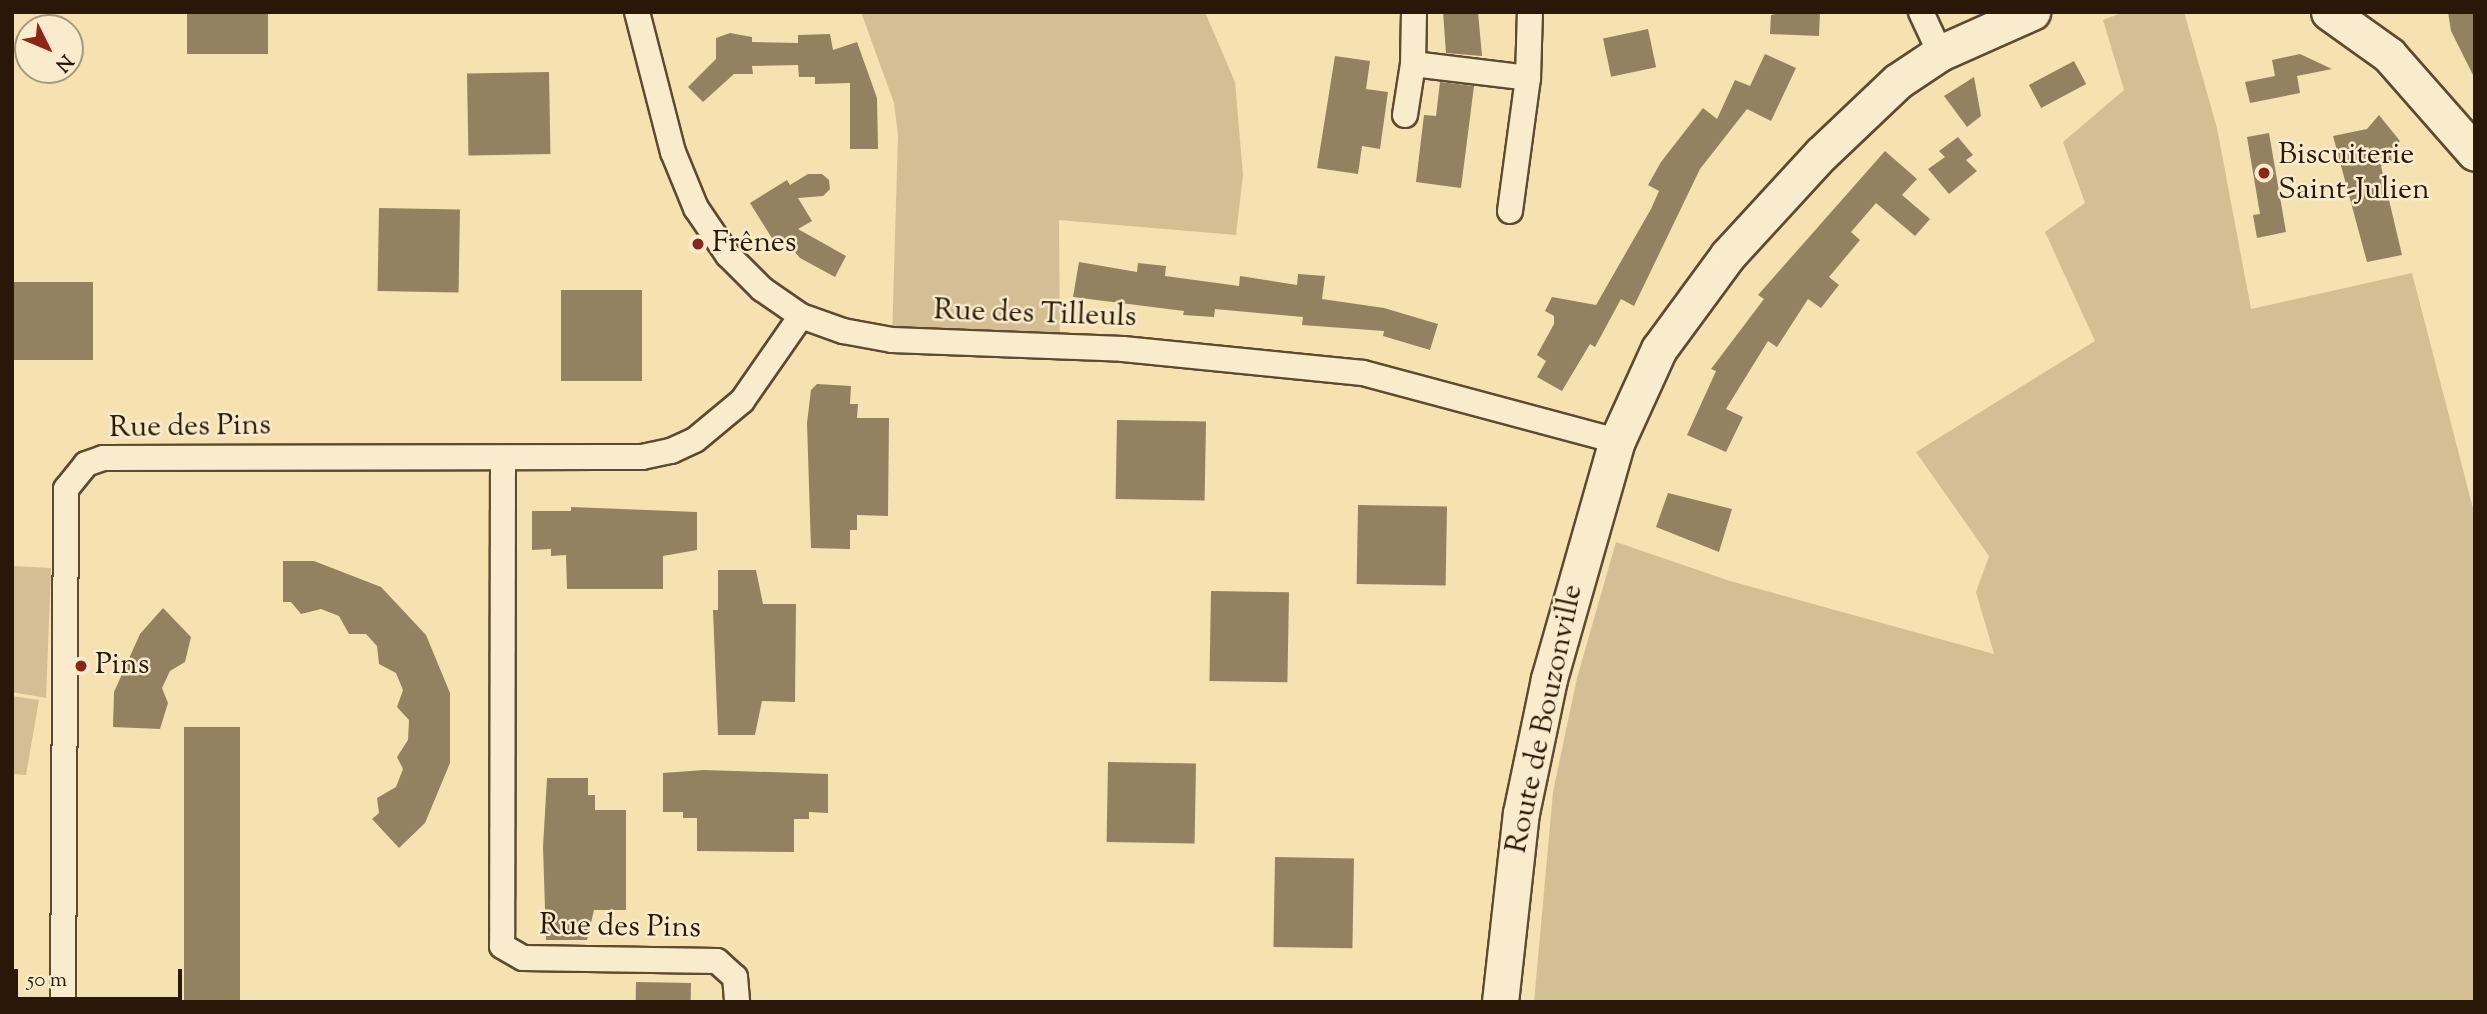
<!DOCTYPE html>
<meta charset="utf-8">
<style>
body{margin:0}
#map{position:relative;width:2487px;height:1014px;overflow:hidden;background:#f5e2b0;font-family:"Sorts Mill Goudy",serif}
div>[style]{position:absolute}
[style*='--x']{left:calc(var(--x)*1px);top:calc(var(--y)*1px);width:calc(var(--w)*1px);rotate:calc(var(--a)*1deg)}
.green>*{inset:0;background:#d3bf93}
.building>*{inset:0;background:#94815f;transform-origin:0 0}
.roads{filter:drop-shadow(2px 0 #5e4a31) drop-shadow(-2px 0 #5e4a31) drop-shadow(0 2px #5e4a31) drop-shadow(0 -2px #5e4a31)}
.street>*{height:24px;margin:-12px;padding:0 12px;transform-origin:12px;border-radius:12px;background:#f8eccc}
.secondary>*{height:35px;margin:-17.5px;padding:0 17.5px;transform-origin:17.5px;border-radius:17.5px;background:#f8eccc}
.dots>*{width:19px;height:19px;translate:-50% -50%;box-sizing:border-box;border:4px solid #f8eccc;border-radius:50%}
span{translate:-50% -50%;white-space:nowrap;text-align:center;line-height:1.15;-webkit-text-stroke:5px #f8eccc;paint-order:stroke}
.poi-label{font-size:30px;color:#2b1707}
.left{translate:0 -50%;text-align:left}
.street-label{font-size:30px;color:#2b1707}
.frame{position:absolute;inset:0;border:14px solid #2b1707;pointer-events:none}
.north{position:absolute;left:14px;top:14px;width:70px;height:70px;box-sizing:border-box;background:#f8eccc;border:2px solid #a6977d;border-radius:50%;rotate:133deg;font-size:19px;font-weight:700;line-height:28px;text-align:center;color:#2b1707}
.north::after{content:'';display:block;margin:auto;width:24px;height:32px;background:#8f2418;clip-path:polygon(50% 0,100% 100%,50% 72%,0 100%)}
.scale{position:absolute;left:14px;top:969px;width:168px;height:32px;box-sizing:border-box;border:4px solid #2b1707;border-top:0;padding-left:9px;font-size:21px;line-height:24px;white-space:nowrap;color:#2b1707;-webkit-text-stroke:5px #f8eccc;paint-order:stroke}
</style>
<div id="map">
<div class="green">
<div style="clip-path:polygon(861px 12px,1205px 12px,1235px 82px,1243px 175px,1236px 235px,1059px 220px,1060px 344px,892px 340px,898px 135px,894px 103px)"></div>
<div style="clip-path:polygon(2124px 12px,2184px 12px,2217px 128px,2251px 309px,2412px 273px,2475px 516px,2475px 1002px,1534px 1002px,1553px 792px,1577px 678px,1616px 542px,1730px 581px,1994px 654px,1976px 592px,1989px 556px,1916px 452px,2095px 341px,2045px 232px,2085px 203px,2063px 142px,2124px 90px,2103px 20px)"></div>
<div style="clip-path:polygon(12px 566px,51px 568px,46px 698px,12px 692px)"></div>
<div style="clip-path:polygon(12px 696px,39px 700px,26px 775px,12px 774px)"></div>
</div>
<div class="building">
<div style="left:187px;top:12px;width:81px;height:42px"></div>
<div style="clip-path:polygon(1443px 12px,1478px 12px,1482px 56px,1446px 53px)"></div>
<div style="clip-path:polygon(1784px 12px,1820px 12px,1819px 36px,1770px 34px,1771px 15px)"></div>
<div style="clip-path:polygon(2448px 12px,2475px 12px,2475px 79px,2451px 31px)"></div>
<div style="left:1648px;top:29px;width:39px;height:46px;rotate:78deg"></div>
<div style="clip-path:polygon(730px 33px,752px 37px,752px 42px,798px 43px,798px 35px,830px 34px,833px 50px,857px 42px,877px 98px,878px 149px,850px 149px,850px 83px,815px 84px,815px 77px,799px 77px,798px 65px,752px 66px,753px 74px,734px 74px,703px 102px,688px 87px,716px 59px,716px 38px)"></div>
<div style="clip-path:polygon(1765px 54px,1796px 68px,1771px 121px,1747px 109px,1700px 169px,1634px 306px,1621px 299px,1595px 347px,1590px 344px,1562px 391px,1537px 377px,1546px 361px,1537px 355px,1554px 324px,1554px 316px,1545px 311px,1552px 297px,1596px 305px,1651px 209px,1659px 191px,1648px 185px,1661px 162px,1703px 108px,1717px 119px,1735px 80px,1750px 86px)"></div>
<div style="clip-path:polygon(2300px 54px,2332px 69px,2297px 76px,2300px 93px,2250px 103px,2245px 82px,2275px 76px,2272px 60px)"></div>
<div style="clip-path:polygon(1335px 56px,1370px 61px,1366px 89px,1388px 92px,1380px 149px,1362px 146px,1358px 174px,1317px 168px)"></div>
<div style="left:2074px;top:61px;width:26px;height:51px;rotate:62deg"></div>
<div style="left:549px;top:72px;width:82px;height:82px;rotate:89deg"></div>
<div style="clip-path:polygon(1974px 77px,1981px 116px,1967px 127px,1944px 96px)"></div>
<div style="clip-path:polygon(1440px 82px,1474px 86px,1461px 188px,1416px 182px,1424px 115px,1436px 116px)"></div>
<div style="clip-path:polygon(2379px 115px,2400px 141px,2390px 150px,2392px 162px,2381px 166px,2402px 255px,2367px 262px,2333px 136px,2367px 129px)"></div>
<div style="clip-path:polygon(2269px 133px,2286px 232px,2257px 238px,2253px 215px,2260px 214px,2247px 137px)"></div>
<div style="clip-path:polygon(1958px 137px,1973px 155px,1966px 160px,1977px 171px,1949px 194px,1928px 169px,1945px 157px,1939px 151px)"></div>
<div style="clip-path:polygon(1885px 151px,1917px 179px,1902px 195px,1930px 219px,1915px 236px,1876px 203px,1851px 232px,1860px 240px,1829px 277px,1839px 285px,1821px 308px,1808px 299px,1777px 347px,1768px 341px,1726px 409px,1743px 417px,1726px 452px,1687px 435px,1716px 371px,1711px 369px,1764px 299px,1758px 295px)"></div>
<div style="clip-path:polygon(808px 174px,822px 174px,829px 180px,830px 189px,823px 196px,798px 198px,812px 221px,798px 229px,846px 256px,835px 277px,800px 258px,783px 238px,775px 243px,750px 203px,787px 180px,790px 185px)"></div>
<div style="left:379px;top:208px;width:81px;height:83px;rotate:1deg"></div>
<div style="clip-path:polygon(1079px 262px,1137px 272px,1138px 263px,1166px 266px,1165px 276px,1239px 286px,1240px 276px,1297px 285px,1298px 274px,1325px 276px,1322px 299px,1384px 308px,1438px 324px,1430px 350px,1383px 336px,1384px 331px,1302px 325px,1303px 317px,1215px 309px,1214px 317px,1183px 315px,1184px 311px,1073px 297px)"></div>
<div style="left:12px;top:282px;width:81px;height:78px"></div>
<div style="left:561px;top:290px;width:81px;height:91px"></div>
<div style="clip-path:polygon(817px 384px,851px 386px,850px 404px,858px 404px,857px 418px,889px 418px,888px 516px,857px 515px,857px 530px,850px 530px,850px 549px,811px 548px,807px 423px,811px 390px)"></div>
<div style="left:1117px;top:420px;width:89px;height:79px;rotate:1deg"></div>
<div style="clip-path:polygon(1668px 493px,1732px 509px,1719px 552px,1656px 527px)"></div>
<div style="left:1358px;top:505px;width:89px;height:79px;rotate:1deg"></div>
<div style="clip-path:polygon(571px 507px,697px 512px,697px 550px,663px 556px,663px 589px,567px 589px,566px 555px,551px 556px,551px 549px,532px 550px,532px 511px,571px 511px)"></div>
<div style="clip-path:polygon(283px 561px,314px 561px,381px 587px,426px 635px,450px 693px,450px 763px,425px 823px,399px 848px,372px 819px,379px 813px,377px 798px,396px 787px,403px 769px,397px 757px,408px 740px,409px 720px,397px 707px,403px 690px,396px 673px,379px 664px,377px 646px,366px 634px,349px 634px,339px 616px,321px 609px,301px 614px,291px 602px,283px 602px)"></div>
<div style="clip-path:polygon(718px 570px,756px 570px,763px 604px,796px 604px,795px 702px,762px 701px,755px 735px,718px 735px,713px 610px,718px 610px)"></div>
<div style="left:1211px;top:591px;width:78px;height:90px;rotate:1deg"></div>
<div style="clip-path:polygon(163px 608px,191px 637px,185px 662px,170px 671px,162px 688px,168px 703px,160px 729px,113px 727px,114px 692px,140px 634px)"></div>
<div style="left:184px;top:727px;width:56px;height:275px"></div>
<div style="left:1108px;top:762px;width:88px;height:80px;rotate:1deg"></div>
<div style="clip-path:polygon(704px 770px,828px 774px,828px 813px,809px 812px,809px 819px,794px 819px,794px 852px,697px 851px,697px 818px,683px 818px,683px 812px,663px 812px,663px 773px)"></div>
<div style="clip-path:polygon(547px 778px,588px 778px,588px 795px,595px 795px,595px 810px,626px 810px,626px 910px,594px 910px,587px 940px,546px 940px,543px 847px)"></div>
<div style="left:1275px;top:857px;width:79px;height:90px;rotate:1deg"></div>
<div style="left:636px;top:982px;width:55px;height:20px;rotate:1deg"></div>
</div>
<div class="roads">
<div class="street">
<div style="--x:637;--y:12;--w:145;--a:75.6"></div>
<div style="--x:673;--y:152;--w:61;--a:67.7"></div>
<div style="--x:696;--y:208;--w:57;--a:55.8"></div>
<div style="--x:728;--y:255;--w:48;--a:45"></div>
<div style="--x:762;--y:289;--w:47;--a:34.7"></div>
<div style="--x:801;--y:316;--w:45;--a:19.7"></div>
<div style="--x:843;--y:331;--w:50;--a:10.4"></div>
<div style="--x:892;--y:340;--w:231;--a:2.2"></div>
<div style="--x:1123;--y:349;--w:241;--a:5.7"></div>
<div style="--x:1363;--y:373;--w:263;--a:15"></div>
<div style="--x:1921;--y:12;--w:45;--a:65.1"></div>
<div style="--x:1413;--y:64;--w:116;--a:6.9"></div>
<div style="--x:1405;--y:115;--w:52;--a:-81.1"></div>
<div style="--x:1413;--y:64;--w:52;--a:-88.9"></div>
<div style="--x:1510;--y:211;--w:134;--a:-82.3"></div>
<div style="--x:1528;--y:78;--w:66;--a:-88.3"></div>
<div style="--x:503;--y:458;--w:488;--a:90.1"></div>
<div style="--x:502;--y:946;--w:24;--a:30"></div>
<div style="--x:523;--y:958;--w:194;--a:0.9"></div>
<div style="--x:717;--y:961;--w:24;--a:42"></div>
<div style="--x:735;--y:977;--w:25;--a:85"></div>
<div style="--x:63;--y:1002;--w:513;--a:-89.66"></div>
<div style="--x:66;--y:489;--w:32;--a:-51"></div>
<div style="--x:86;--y:464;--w:18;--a:-19"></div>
<div style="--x:103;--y:458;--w:539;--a:-0.11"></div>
<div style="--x:642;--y:457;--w:30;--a:-12"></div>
<div style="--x:671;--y:451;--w:26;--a:-25"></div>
<div style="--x:695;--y:440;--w:61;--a:-39.7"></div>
<div style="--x:742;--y:401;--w:103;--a:-55.2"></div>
</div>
<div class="secondary">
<div style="--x:2329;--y:12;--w:74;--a:35.6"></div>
<div style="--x:2389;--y:55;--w:130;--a:48.7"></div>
<div style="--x:1500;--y:1002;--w:190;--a:-83.7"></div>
<div style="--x:1521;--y:813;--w:137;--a:-78.2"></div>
<div style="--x:1549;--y:679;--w:248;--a:-74.1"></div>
<div style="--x:1617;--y:441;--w:101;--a:-65.5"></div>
<div style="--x:1659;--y:349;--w:117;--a:-53.7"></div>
<div style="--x:1728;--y:255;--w:137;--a:-47.4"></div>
<div style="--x:1821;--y:154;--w:106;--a:-43.5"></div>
<div style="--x:1898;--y:81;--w:50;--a:-33.7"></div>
<div style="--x:1940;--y:53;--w:101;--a:-24"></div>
</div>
</div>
<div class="dots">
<div style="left:2264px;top:173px;background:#8f2418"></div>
<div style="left:698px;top:244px;background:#8f2418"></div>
<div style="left:81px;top:666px;background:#8f2418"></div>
</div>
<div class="poi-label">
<span class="left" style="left:2278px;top:173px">Biscuiterie<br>Saint-Julien</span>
<span class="left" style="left:712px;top:244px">Frênes</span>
<span class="left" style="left:95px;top:666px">Pins</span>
</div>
<div class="street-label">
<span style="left:1035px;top:315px;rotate:2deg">Rue des Tilleuls</span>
<span style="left:190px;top:428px;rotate:-1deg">Rue des Pins</span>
<span style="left:1546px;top:719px;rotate:-78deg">Route de Bouzonville</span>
<span style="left:620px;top:928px;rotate:1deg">Rue des Pins</span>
</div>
<div class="frame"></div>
<div class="north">N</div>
<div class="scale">50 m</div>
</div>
